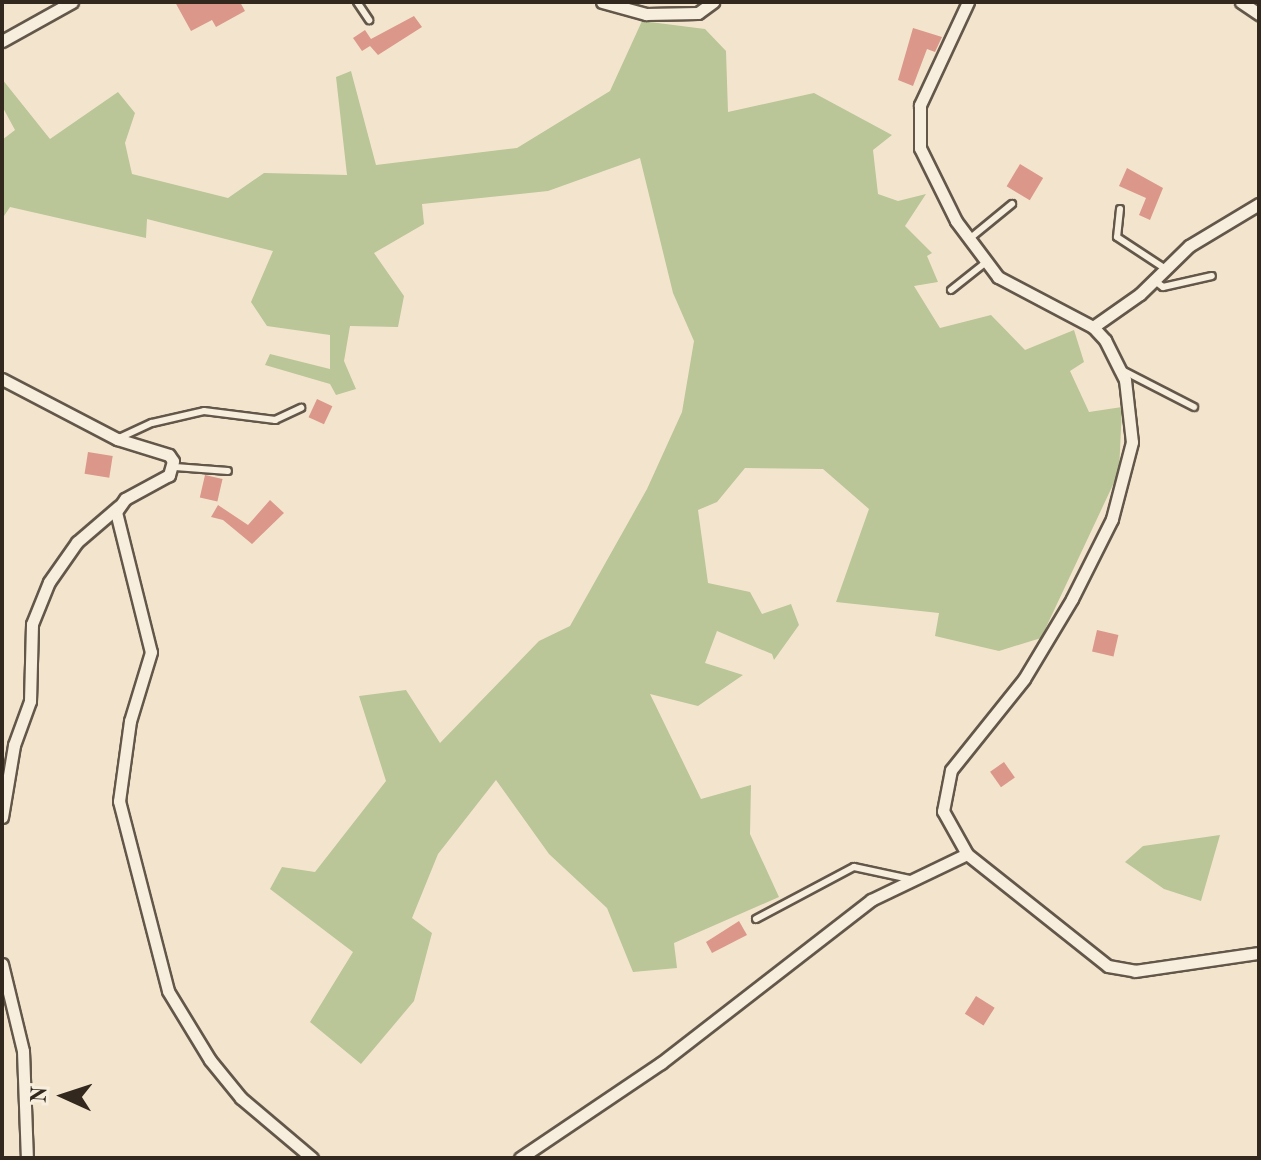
<!DOCTYPE html>
<style>
body{margin:0}
#map{position:relative;width:1261px;height:1160px;overflow:hidden;background:#f3e5cd;font-family:"Old Standard TT",serif}
div>[style]{position:absolute}
[style*='--x']{left:calc(var(--x)*1px);top:calc(var(--y)*1px);width:calc(var(--w)*1px);rotate:calc(var(--a)*1deg)}
.green>*{inset:0;background:#bac598}
.building>*{inset:0;background:#da978a;transform-origin:0 0}
.roads{filter:drop-shadow(2px 0 #63574a) drop-shadow(-2px 0 #63574a) drop-shadow(0 2px #63574a) drop-shadow(0 -2px #63574a)}
.service>*{height:6px;margin:-3px;padding:0 3px;transform-origin:3px;border-radius:3px;background:#f7eede}
.minor>*{height:11px;margin:-5.5px;padding:0 5.5px;transform-origin:5.5px;border-radius:5.5px;background:#f7eede}
span{translate:-50% -50%;white-space:nowrap;text-align:center;line-height:1.15;-webkit-text-stroke:7px #f7eede;paint-order:stroke}
.frame{position:absolute;inset:0;border:4px solid #33281e;pointer-events:none}
.north{position:absolute;left:24px;top:1056px;width:80px;height:80px;-webkit-text-stroke:6px #f7eede;paint-order:stroke;rotate:273deg;font-size:22px;font-weight:700;line-height:32px;text-align:center;color:#33281e}
.north::after{content:'';display:block;margin:auto;width:28px;height:36px;background:#33281e;clip-path:polygon(50% 0,100% 100%,50% 72%,0 100%)}
</style>
<div id="map">
<div class="green">
<div style="clip-path:polygon(642px 21px,705px 29px,726px 51px,728px 112px,814px 93px,892px 135px,873px 150px,878px 194px,898px 201px,926px 194px,905px 226px,932px 253px,927px 256px,938px 282px,914px 286px,940px 328px,991px 315px,1025px 350px,1074px 330px,1084px 362px,1070px 371px,1089px 412px,1122px 407px,1119px 472px,1041px 638px,999px 651px,935px 636px,939px 613px,836px 602px,869px 509px,823px 469px,745px 468px,717px 502px,698px 510px,708px 583px,750px 592px,762px 614px,791px 604px,799px 625px,774px 660px,772px 654px,717px 631px,705px 663px,743px 675px,698px 706px,650px 694px,701px 799px,751px 785px,750px 834px,779px 897px,674px 943px,677px 968px,633px 972px,607px 908px,549px 854px,496px 780px,438px 854px,412px 918px,432px 933px,414px 1001px,361px 1064px,310px 1022px,353px 952px,270px 889px,282px 867px,315px 872px,386px 781px,359px 696px,406px 690px,440px 743px,539px 641px,570px 626px,647px 489px,682px 412px,694px 341px,673px 293px,640px 158px,548px 191px,422px 204px,424px 224px,374px 253px,404px 296px,398px 327px,350px 326px,344px 361px,356px 389px,336px 395px,330px 384px,265px 365px,270px 354px,330px 369px,330px 335px,267px 326px,251px 302px,273px 251px,147px 219px,146px 238px,10px 207px,2px 219px,2px 140px,15px 130px,2px 106px,2px 79px,50px 139px,118px 92px,135px 113px,125px 143px,132px 174px,228px 198px,264px 173px,347px 175px,336px 77px,351px 71px,376px 165px,517px 148px,610px 91px)"></div>
<div style="clip-path:polygon(1220px 835px,1201px 901px,1164px 889px,1125px 862px,1143px 846px)"></div>
</div>
<div class="building">
<div style="clip-path:polygon(175px 2px,240px 2px,245px 11px,216px 27px,212px 20px,191px 31px)"></div>
<div style="clip-path:polygon(414px 16px,422px 27px,378px 55px,370px 46px,362px 51px,353px 38px,365px 30px,371px 39px)"></div>
<div style="clip-path:polygon(913px 28px,942px 37px,935px 52px,927px 49px,913px 86px,898px 80px)"></div>
<div style="left:1020px;top:164px;width:27px;height:26px;rotate:31deg"></div>
<div style="clip-path:polygon(1127px 168px,1163px 188px,1150px 220px,1139px 215px,1146px 198px,1119px 186px)"></div>
<div style="left:317px;top:399px;width:17px;height:20px;rotate:25deg"></div>
<div style="left:88px;top:452px;width:25px;height:22px;rotate:9deg"></div>
<div style="left:205px;top:475px;width:18px;height:23px;rotate:13deg"></div>
<div style="clip-path:polygon(270px 500px,284px 513px,252px 544px,223px 520px,211px 517px,218px 505px,248px 525px)"></div>
<div style="left:1097px;top:630px;width:22px;height:22px;rotate:13deg"></div>
<div style="left:1004px;top:762px;width:19px;height:17px;rotate:55deg"></div>
<div style="clip-path:polygon(739px 921px,747px 935px,712px 953px,706px 942px)"></div>
<div style="left:976px;top:996px;width:22px;height:21px;rotate:32deg"></div>
</div>
<div class="roads">
<div class="service">
<div style="--x:357;--y:2;--w:22;--a:56"></div>
<div style="--x:1120;--y:209;--w:28;--a:96"></div>
<div style="--x:1117;--y:237;--w:56;--a:33.4"></div>
<div style="--x:968;--y:240;--w:57;--a:-39.3"></div>
<div style="--x:1155;--y:281;--w:10;--a:37"></div>
<div style="--x:1163;--y:287;--w:50;--a:-12.7"></div>
<div style="--x:951;--y:290;--w:43;--a:-38.5"></div>
<div style="--x:1122;--y:370;--w:81;--a:27.2"></div>
<div style="--x:117;--y:439;--w:38;--a:-25"></div>
<div style="--x:152;--y:423;--w:53;--a:-13"></div>
<div style="--x:204;--y:411;--w:72;--a:7.2"></div>
<div style="--x:275;--y:420;--w:29;--a:-25"></div>
<div style="--x:175;--y:467;--w:53;--a:4.3"></div>
<div style="--x:756;--y:919;--w:111;--a:-28"></div>
<div style="--x:854;--y:867;--w:57;--a:12.1"></div>
</div>
<div class="minor">
<div style="--x:602;--y:2;--w:46;--a:15.3"></div>
<div style="--x:646;--y:14;--w:52;--a:-1.1"></div>
<div style="--x:698;--y:13;--w:19;--a:-36"></div>
<div style="--x:968;--y:2;--w:114;--a:115"></div>
<div style="--x:920;--y:105;--w:43;--a:90"></div>
<div style="--x:920;--y:148;--w:81;--a:63.7"></div>
<div style="--x:956;--y:221;--w:70;--a:53.1"></div>
<div style="--x:998;--y:277;--w:107;--a:27.8"></div>
<div style="--x:1093;--y:327;--w:18;--a:47"></div>
<div style="--x:1105;--y:340;--w:45;--a:63.4"></div>
<div style="--x:1125;--y:380;--w:62;--a:83.6"></div>
<div style="--x:1132;--y:442;--w:80;--a:104.6"></div>
<div style="--x:1112;--y:519;--w:89;--a:116.6"></div>
<div style="--x:1072;--y:599;--w:93;--a:121"></div>
<div style="--x:1024;--y:679;--w:117;--a:128.7"></div>
<div style="--x:951;--y:770;--w:42;--a:101"></div>
<div style="--x:943;--y:811;--w:49;--a:60.8"></div>
<div style="--x:967;--y:854;--w:180;--a:38.5"></div>
<div style="--x:1108;--y:966;--w:27;--a:10"></div>
<div style="--x:1135;--y:971;--w:125;--a:-8.3"></div>
<div style="--x:1241;--y:2;--w:22;--a:34"></div>
<div style="--x:2;--y:41;--w:80;--a:-29.1"></div>
<div style="--x:1093;--y:327;--w:57;--a:-35.1"></div>
<div style="--x:1140;--y:294;--w:69;--a:-44.4"></div>
<div style="--x:1189;--y:246;--w:82;--a:-31"></div>
<div style="--x:2;--y:379;--w:130;--a:27.6"></div>
<div style="--x:117;--y:439;--w:54;--a:17.1"></div>
<div style="--x:169;--y:455;--w:7;--a:56"></div>
<div style="--x:173;--y:461;--w:15;--a:106"></div>
<div style="--x:169;--y:475;--w:50;--a:151.4"></div>
<div style="--x:125;--y:499;--w:16;--a:125"></div>
<div style="--x:116;--y:512;--w:144;--a:76"></div>
<div style="--x:151;--y:652;--w:72;--a:106.9"></div>
<div style="--x:130;--y:721;--w:81;--a:97.8"></div>
<div style="--x:119;--y:801;--w:196;--a:75.5"></div>
<div style="--x:168;--y:991;--w:81;--a:58.7"></div>
<div style="--x:210;--y:1060;--w:49;--a:50.8"></div>
<div style="--x:241;--y:1098;--w:93;--a:40.2"></div>
<div style="--x:2;--y:817;--w:73;--a:-80.5"></div>
<div style="--x:14;--y:745;--w:47;--a:-70"></div>
<div style="--x:30;--y:701;--w:77;--a:-88.5"></div>
<div style="--x:32;--y:624;--w:45;--a:-68"></div>
<div style="--x:49;--y:582;--w:49;--a:-55"></div>
<div style="--x:77;--y:542;--w:55;--a:-40.6"></div>
<div style="--x:2;--y:964;--w:89;--a:76.4"></div>
<div style="--x:23;--y:1051;--w:107;--a:87.9"></div>
<div style="--x:520;--y:1158;--w:170;--a:-34"></div>
<div style="--x:661;--y:1063;--w:266;--a:-37.8"></div>
<div style="--x:871;--y:900;--w:106;--a:-25.6"></div>
</div>
</div>
<div class="frame"></div>
<div class="north">N</div>
</div>
